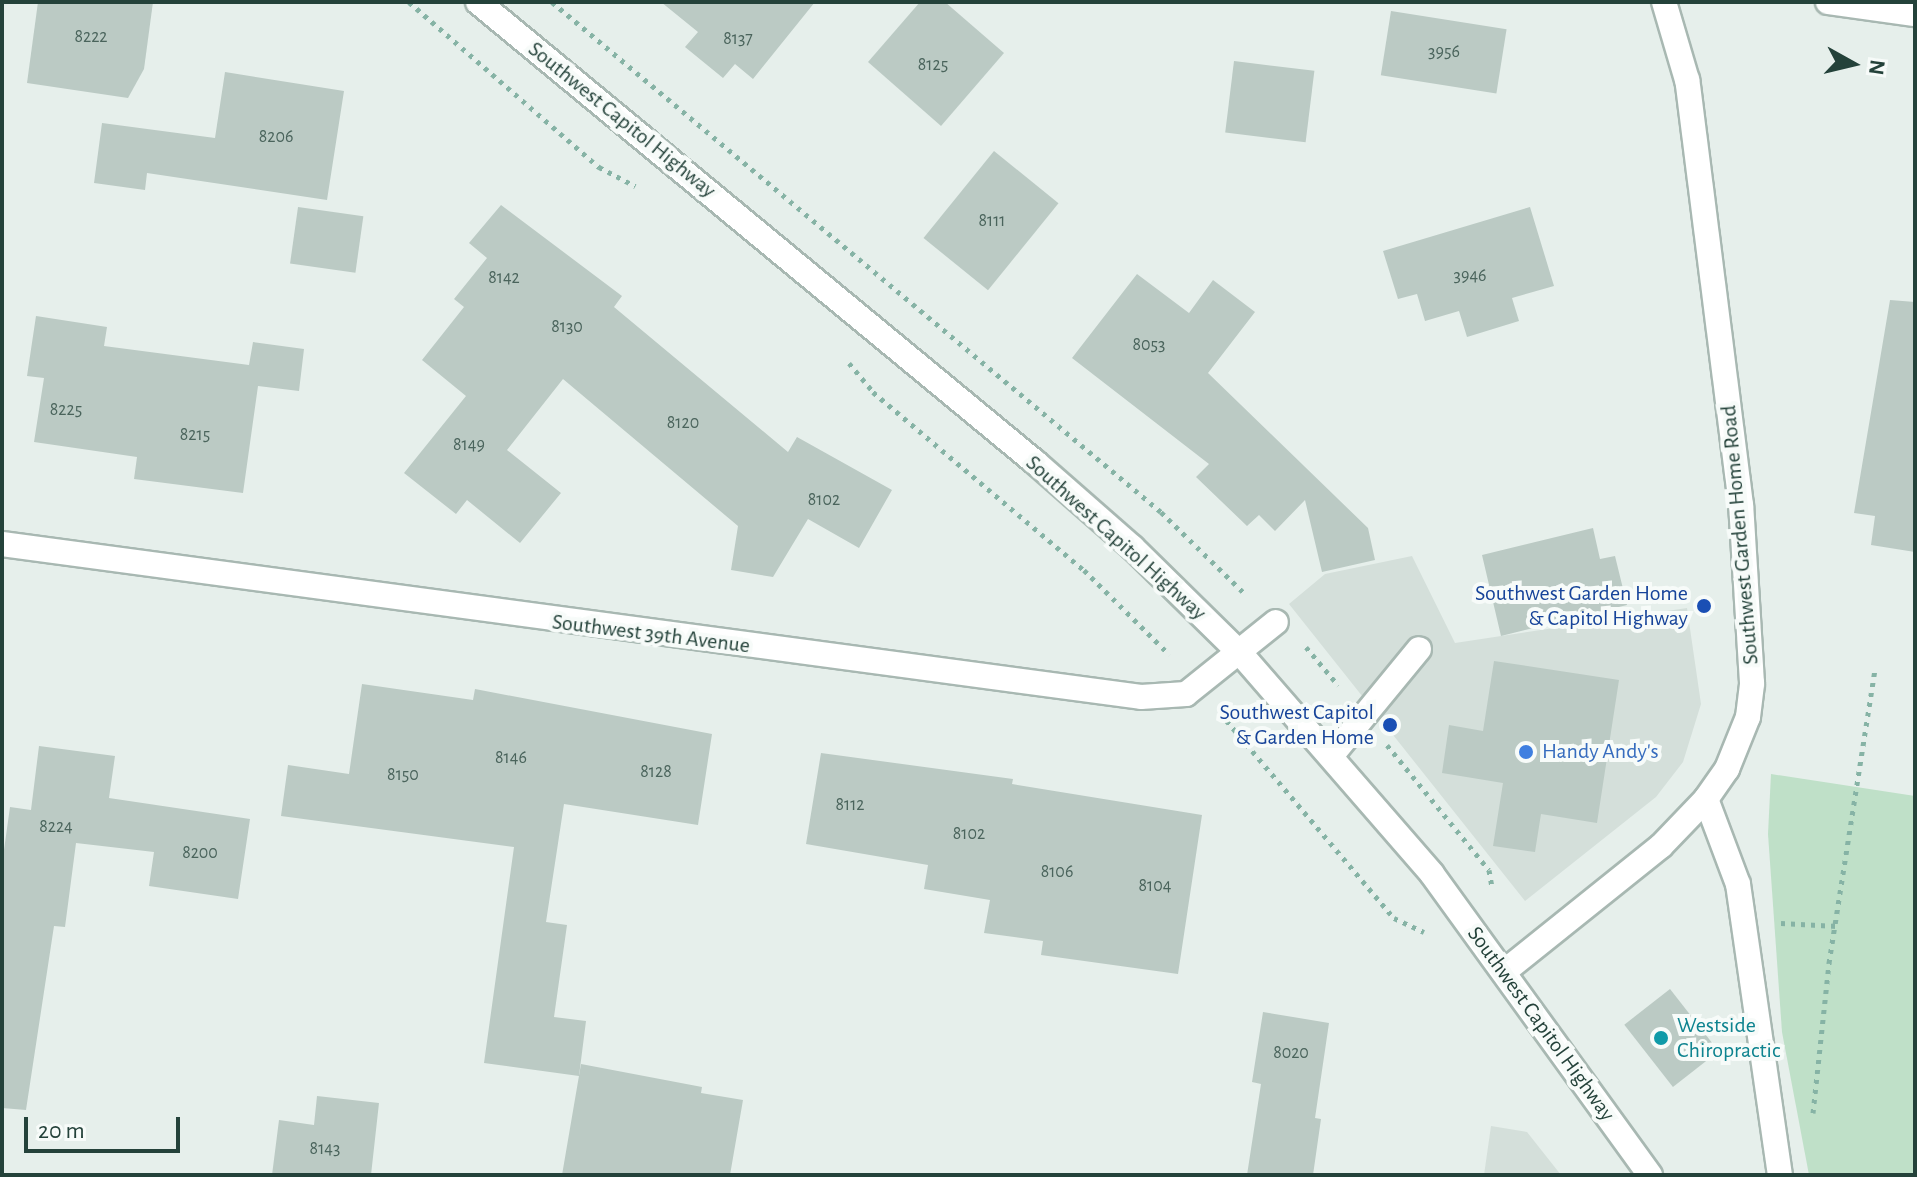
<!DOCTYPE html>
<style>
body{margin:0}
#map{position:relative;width:1917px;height:1177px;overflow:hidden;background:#e6efeb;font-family:"Alegreya Sans",sans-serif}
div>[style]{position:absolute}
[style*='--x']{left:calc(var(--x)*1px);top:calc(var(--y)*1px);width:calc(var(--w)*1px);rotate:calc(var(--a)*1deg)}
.built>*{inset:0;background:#d4dfda}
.green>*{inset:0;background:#bfe0c8}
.building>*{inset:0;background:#bbcac4;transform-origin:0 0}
.path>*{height:5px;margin-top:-2.5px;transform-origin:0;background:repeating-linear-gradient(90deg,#86b3a5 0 4px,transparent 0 10px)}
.roads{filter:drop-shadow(2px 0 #a8b8b2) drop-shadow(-2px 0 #a8b8b2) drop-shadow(0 2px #a8b8b2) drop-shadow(0 -2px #a8b8b2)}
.minor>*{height:24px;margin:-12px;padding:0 12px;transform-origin:12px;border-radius:12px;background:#fff}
.dots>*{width:22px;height:22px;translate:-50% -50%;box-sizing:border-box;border:4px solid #f7fbf9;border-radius:50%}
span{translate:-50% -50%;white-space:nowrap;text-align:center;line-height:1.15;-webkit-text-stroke:8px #f7fbf9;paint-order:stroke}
.number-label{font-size:18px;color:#4a645c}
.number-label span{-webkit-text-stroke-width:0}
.street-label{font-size:22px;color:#24423a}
.transit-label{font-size:22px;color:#164399}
.right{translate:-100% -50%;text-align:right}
.shop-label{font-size:22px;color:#366cbe}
.left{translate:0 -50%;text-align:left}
.culture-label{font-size:22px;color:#0d838f}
.frame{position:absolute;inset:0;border:4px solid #24423a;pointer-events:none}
.north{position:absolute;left:1813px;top:24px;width:80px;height:80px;-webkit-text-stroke:6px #f7fbf9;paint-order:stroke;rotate:98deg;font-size:22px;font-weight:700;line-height:32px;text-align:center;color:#24423a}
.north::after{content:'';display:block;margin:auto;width:28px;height:36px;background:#24423a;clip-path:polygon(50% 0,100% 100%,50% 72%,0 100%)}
.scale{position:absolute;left:24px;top:1117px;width:156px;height:36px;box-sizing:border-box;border:4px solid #24423a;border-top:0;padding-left:10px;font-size:24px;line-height:28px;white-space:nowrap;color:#24423a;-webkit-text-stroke:6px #f7fbf9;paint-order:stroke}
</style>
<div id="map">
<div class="built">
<div style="clip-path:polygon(1412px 556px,1455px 643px,1687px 608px,1701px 704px,1683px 762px,1656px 797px,1525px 901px,1289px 604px,1325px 574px)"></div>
<div style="clip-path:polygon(1491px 1126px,1527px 1132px,1561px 1175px,1484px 1175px)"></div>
</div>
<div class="green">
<div style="clip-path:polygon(1771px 774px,1915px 796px,1915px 1175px,1809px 1175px,1782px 1032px,1768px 834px)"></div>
</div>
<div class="building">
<div style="clip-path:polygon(38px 2px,153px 2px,144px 69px,128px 98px,27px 83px)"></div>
<div style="clip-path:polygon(661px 2px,815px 2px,753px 79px,735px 64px,723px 78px,685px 47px,698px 32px)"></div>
<div style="clip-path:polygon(920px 2px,945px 2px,1004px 53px,941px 126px,868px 62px)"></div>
<div style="left:1391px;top:11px;width:117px;height:65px;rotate:9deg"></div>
<div style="left:1234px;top:61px;width:81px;height:72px;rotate:7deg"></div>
<div style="clip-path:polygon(225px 72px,344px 91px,327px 200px,147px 173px,145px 190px,94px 183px,102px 123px,215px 138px)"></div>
<div style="left:994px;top:151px;width:83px;height:112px;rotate:39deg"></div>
<div style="clip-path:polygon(501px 205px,622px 296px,614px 307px,788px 452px,797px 437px,892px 490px,859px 548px,808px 519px,773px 577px,731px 570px,738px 526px,563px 379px,507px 450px,561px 493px,520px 543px,467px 500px,456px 514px,404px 473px,466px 396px,422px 360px,464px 307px,454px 299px,487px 258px,469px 243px)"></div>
<div style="left:298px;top:207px;width:66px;height:57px;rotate:8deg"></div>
<div style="clip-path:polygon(1530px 207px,1554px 286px,1512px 298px,1519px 321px,1467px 337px,1459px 311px,1425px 321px,1417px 294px,1398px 299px,1383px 251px)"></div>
<div style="clip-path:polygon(1137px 274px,1189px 313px,1213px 280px,1255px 312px,1208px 373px,1368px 528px,1375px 560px,1322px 572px,1305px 500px,1275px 531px,1259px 515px,1247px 526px,1196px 477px,1209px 464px,1072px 358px)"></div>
<div style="clip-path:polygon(1890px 300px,1915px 302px,1915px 552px,1871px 545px,1875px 516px,1854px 513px)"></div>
<div style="clip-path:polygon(36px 316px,107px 327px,104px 346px,249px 365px,253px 342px,304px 349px,299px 391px,258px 386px,243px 493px,134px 479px,137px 457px,34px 442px,44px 378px,27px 376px)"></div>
<div style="clip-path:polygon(1593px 528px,1600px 559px,1615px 556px,1627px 605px,1501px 636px,1482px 555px)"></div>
<div style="clip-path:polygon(1494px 661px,1619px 680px,1597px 823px,1541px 814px,1535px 852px,1493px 846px,1503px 783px,1442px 773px,1449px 725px,1483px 731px)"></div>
<div style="clip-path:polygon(362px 684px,473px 700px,475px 689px,712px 734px,698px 825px,564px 804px,546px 922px,567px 925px,554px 1017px,586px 1021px,579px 1076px,484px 1063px,514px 847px,281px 816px,288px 765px,349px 774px)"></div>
<div style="clip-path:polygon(39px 746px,115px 756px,109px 798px,250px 819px,238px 899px,149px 886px,154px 852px,76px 843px,65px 927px,54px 926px,26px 1110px,2px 1108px,2px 864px,10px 807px,31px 810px)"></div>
<div style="clip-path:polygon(821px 753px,1013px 779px,1012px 784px,1202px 815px,1178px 974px,1041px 955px,1043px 941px,984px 933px,990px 900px,924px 889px,928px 865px,806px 844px)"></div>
<div style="left:1670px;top:989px;width:79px;height:58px;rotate:52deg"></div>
<div style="clip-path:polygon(1263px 1012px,1329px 1023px,1315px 1118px,1321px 1119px,1313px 1175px,1247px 1175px,1261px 1084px,1252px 1082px)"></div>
<div style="clip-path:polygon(581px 1064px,702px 1087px,701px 1093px,743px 1100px,730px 1175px,562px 1175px)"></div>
<div style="clip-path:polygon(317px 1096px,379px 1103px,371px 1175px,272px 1175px,279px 1120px,314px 1125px)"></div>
</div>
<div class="path">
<div style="--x:409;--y:2;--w:252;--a:41"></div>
<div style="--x:599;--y:167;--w:41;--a:27.8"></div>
<div style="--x:552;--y:2;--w:794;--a:39.94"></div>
<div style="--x:1161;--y:512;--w:120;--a:44.3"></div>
<div style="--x:849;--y:363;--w:38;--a:50"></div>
<div style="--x:873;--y:392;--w:276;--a:40.2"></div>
<div style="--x:1084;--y:570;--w:120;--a:44.7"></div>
<div style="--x:1306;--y:647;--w:50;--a:49.9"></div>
<div style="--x:1220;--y:713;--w:269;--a:49.7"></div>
<div style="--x:1394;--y:918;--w:33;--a:25"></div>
<div style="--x:1387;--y:745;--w:161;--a:50.8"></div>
<div style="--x:1489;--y:870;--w:17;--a:80"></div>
<div style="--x:1781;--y:923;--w:56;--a:3.1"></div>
<div style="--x:1813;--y:1113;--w:151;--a:-83.9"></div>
<div style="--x:1829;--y:963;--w:297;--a:-81.1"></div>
</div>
<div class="roads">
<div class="minor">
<div style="--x:478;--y:2;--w:724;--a:39.56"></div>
<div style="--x:1036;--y:463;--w:128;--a:41.2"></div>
<div style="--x:1132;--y:547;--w:153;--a:44.5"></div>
<div style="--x:1241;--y:654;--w:291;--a:49"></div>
<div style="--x:1432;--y:874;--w:372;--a:54.1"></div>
<div style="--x:1828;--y:2;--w:88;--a:7.9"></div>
<div style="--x:2;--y:544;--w:1149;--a:7.65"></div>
<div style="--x:1141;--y:697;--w:45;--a:-3.8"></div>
<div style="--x:1186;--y:694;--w:115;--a:-38.7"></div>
<div style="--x:1332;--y:755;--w:137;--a:-50.6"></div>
<div style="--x:1706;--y:799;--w:91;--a:69.4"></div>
<div style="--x:1738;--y:884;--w:294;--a:81.8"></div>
<div style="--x:1505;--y:971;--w:200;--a:-38.7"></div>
<div style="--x:1661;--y:846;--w:65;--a:-46.2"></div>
<div style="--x:1706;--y:799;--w:37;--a:-55"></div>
<div style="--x:1727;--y:769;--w:56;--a:-68"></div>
<div style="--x:1748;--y:717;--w:34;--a:-83"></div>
<div style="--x:1752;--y:683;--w:178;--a:-93.5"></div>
<div style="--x:1741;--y:505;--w:428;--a:-97.2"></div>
<div style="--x:1687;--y:80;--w:81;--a:-106.4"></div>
</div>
</div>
<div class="dots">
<div style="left:1704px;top:606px;background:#1a4fb4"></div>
<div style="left:1390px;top:725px;background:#1a4fb4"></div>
<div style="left:1526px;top:752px;background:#3f7fe0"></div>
<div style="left:1661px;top:1038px;background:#0f9aa8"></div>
</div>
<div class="number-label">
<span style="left:91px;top:37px">8222</span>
<span style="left:738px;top:39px">8137</span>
<span style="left:1444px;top:52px">3956</span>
<span style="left:933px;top:65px">8125</span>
<span style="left:276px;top:137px">8206</span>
<span style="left:992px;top:221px">8111</span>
<span style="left:1470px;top:276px">3946</span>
<span style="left:504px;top:278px">8142</span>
<span style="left:567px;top:327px">8130</span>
<span style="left:1149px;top:345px">8053</span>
<span style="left:66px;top:410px">8225</span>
<span style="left:683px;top:423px">8120</span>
<span style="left:195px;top:435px">8215</span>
<span style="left:469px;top:445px">8149</span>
<span style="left:824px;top:500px">8102</span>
<span style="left:511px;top:758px">8146</span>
<span style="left:656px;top:772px">8128</span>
<span style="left:403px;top:775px">8150</span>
<span style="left:850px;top:805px">8112</span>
<span style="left:56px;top:827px">8224</span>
<span style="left:969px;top:834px">8102</span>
<span style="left:200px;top:853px">8200</span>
<span style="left:1057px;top:872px">8106</span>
<span style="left:1155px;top:886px">8104</span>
<span style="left:1291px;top:1053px">8020</span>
<span style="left:325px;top:1149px">8143</span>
</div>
<div class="street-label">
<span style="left:622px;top:120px;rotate:39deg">Southwest Capitol Highway</span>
<span style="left:1740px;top:535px;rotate:-95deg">Southwest Garden Home Road</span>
<span style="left:1116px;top:538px;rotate:42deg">Southwest Capitol Highway</span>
<span style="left:651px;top:634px;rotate:7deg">Southwest 39th Avenue</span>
<span style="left:1541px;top:1024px;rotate:54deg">Southwest Capitol Highway</span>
</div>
<div class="transit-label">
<span class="right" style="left:1688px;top:606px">Southwest Garden Home<br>&amp; Capitol Highway</span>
<span class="right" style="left:1374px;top:725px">Southwest Capitol<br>&amp; Garden Home</span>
</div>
<div class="shop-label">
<span class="left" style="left:1542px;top:752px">Handy Andy's</span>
</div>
<div class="culture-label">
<span class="left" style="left:1677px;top:1038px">Westside<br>Chiropractic</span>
</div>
<div class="frame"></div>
<div class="north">N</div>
<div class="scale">20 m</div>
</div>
